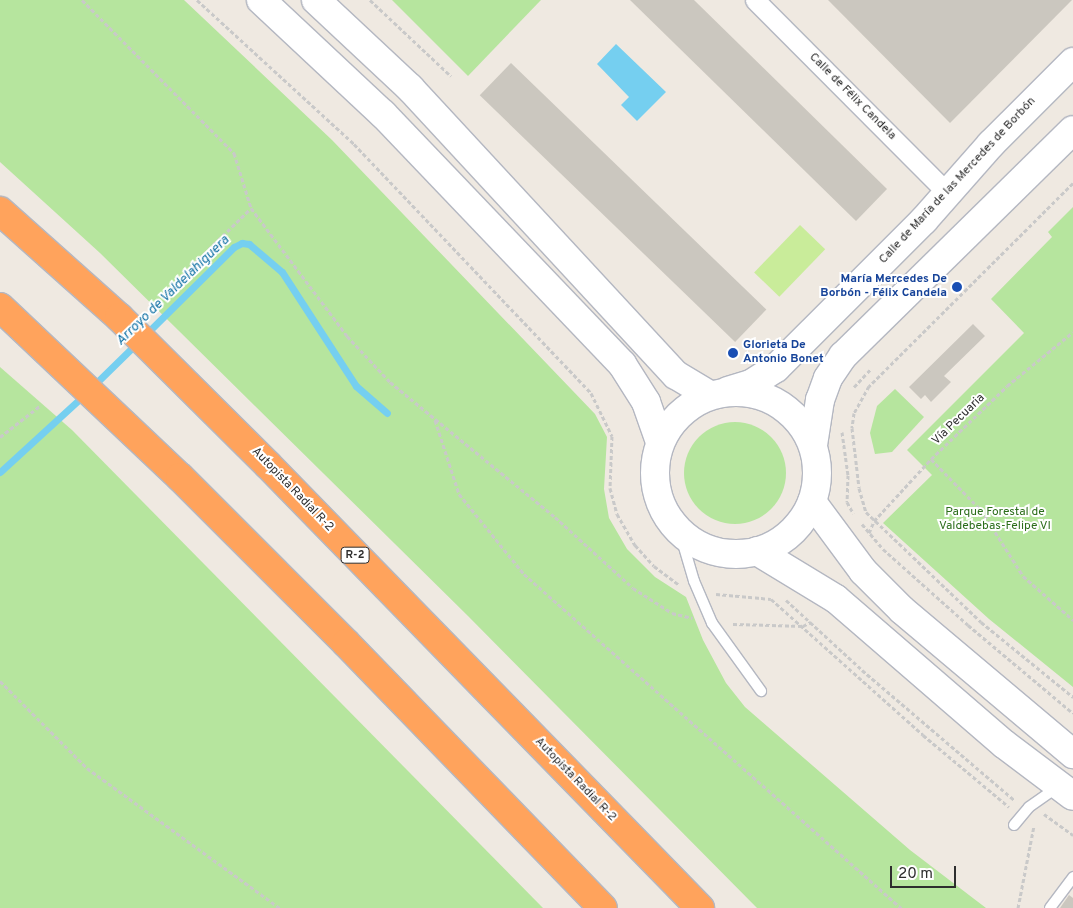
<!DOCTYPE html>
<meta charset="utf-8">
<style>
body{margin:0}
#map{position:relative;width:1073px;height:908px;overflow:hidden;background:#efe9e1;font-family:Overpass,sans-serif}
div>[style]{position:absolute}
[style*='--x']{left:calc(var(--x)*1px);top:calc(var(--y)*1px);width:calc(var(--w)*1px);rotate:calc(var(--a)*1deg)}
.green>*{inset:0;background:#b6e59e}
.round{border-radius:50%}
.pitch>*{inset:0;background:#c9ec9a;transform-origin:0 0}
.water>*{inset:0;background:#75cff0}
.stream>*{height:7px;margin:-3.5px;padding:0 3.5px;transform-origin:3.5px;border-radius:3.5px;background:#75cff0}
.building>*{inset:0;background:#cbc7bf;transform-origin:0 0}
.path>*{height:3px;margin-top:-1.5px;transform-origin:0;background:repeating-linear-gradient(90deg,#c9c9c9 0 4px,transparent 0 6.5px)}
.roads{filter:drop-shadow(1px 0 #b4b7c1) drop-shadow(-1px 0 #b4b7c1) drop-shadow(0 1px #b4b7c1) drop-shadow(0 -1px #b4b7c1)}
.lane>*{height:10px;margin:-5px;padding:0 5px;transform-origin:5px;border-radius:5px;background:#fff}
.street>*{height:19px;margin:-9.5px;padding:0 9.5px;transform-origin:9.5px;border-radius:9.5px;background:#fff}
.secondary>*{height:28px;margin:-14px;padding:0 14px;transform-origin:14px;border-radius:14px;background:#fff}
.secondary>.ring{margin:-14px;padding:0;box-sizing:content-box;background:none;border:28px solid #fff;border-radius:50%}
.highway>*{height:28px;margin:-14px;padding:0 14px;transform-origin:14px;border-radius:14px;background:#ffa35c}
.dots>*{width:14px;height:14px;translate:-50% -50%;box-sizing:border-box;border:2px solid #fff;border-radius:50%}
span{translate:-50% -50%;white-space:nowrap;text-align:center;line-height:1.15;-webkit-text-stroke:4px #fff;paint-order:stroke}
.shield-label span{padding:1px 4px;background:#fff;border:1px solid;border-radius:4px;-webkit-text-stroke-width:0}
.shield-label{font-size:11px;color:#2e2e2e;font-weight:700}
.street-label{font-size:12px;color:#2e2e2e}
.transit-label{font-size:12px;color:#164399;font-weight:700}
.right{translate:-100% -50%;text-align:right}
.left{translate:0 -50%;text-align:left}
.park-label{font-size:12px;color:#2c6e1b}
.water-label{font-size:14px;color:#0d6fa3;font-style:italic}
.scale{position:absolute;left:890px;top:866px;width:66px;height:22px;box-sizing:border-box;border:2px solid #2e2e2e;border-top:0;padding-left:6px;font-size:15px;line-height:18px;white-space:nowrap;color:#2e2e2e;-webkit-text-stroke:4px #fff;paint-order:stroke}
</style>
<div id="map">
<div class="green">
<div style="clip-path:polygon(0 0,184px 0,332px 140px,595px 414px,607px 437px,604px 489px,609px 518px,627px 549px,655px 577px,686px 597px,703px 640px,726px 683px,745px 707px,910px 850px,986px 908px,757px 908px,468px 616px,100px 253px,0 162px)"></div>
<div style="clip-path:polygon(392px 0,541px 0,468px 76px)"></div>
<div style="clip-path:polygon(1073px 207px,1073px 687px,989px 619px,883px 523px,932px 475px,907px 450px,1024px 333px,991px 299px,1052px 237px,1048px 232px)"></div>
<div style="clip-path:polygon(0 367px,72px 430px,543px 908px,0 908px)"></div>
<div style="clip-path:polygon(895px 389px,924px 417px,892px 452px,875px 454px,870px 433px,877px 406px)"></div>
<div class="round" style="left:684px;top:422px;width:102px;height:102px"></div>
</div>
<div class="pitch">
<div style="left:800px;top:225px;width:35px;height:66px;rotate:44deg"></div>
</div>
<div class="water">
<div style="clip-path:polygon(616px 44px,666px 92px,637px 121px,621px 105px,629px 97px,597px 64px)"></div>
</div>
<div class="stream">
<div style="--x:145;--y:335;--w:125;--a:-44.7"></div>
<div style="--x:234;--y:247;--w:9;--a:-27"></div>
<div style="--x:242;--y:243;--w:7;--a:8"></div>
<div style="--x:249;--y:244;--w:43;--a:40.3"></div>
<div style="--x:282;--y:272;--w:136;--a:57"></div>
<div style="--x:356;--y:386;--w:41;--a:41.1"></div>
<div style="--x:92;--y:387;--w:64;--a:-44.4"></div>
<div style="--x:0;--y:472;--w:114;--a:-42.5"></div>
</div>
<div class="building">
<div style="clip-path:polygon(630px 0,694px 0,887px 189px,856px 221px)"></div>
<div style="clip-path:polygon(828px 0,1072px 0,950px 123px)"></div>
<div style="left:511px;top:63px;width:355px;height:45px;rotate:44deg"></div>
<div style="clip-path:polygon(973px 324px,985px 336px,944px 376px,951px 382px,931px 402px,925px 395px,921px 399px,909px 387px)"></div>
<div style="clip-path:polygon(1069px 895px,1073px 898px,1073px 908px,1060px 908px)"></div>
</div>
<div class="path">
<div style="--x:82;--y:0;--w:216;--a:45.2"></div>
<div style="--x:234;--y:153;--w:58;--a:72.8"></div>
<div style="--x:251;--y:208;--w:160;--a:53.1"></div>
<div style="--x:347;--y:336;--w:63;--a:46.9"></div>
<div style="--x:390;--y:382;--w:213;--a:39.3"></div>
<div style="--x:555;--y:517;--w:105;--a:42.3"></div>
<div style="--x:633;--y:588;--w:46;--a:32.7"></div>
<div style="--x:672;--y:613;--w:21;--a:14"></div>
<div style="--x:197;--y:0;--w:213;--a:42.5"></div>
<div style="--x:354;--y:144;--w:344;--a:46.4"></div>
<div style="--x:591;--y:393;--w:48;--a:64"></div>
<div style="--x:612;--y:436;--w:52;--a:92.2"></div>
<div style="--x:610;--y:488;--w:27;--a:75"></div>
<div style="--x:617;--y:514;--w:36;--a:60"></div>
<div style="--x:635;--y:545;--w:28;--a:48"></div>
<div style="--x:654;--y:566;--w:31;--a:37"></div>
<div style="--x:370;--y:0;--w:111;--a:43.2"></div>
<div style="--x:1073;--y:183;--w:288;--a:135.1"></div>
<div style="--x:869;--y:386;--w:31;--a:119"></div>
<div style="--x:854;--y:413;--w:15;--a:98"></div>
<div style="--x:852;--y:428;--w:60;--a:83.3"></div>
<div style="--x:859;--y:488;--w:25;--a:74"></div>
<div style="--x:866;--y:512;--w:159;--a:43.7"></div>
<div style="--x:981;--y:622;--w:119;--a:39.2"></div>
<div style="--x:162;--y:295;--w:124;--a:-44.3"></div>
<div style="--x:854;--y:387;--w:25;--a:-47"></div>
<div style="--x:435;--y:420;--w:78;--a:72"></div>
<div style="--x:459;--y:494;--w:103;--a:50.9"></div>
<div style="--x:524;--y:574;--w:504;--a:41.54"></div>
<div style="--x:842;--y:432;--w:43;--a:82.1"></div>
<div style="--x:848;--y:475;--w:27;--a:92"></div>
<div style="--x:847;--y:502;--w:13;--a:61"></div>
<div style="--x:0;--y:437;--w:52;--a:-38"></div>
<div style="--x:931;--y:459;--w:71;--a:45.6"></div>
<div style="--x:981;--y:510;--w:78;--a:57.5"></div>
<div style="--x:1023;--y:576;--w:67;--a:41.3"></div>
<div style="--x:862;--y:524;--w:33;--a:50"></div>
<div style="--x:883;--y:549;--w:114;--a:41.8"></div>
<div style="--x:968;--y:625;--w:137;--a:40"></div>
<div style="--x:869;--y:533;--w:13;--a:-67"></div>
<div style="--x:874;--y:521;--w:84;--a:-47.4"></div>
<div style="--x:931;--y:459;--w:105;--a:-43.8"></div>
<div style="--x:1007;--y:386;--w:85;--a:-39.3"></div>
<div style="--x:716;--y:594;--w:55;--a:5.2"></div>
<div style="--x:771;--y:599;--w:204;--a:41.8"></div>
<div style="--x:923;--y:735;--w:112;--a:39.9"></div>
<div style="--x:786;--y:600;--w:103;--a:42.6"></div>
<div style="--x:862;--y:670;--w:200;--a:40.5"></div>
<div style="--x:733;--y:624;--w:70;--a:1.6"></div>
<div style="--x:803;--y:626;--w:9;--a:-27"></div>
<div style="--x:0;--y:681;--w:123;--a:45"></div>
<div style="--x:87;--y:768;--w:238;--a:36"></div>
<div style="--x:1044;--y:814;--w:36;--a:36"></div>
<div style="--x:1018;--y:908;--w:84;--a:-79"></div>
</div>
<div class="roads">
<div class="lane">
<div style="--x:679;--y:530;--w:53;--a:73.6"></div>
<div style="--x:694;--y:581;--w:46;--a:66.8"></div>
<div style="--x:712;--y:623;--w:84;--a:54.2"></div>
<div style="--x:1014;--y:825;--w:23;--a:-50"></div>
<div style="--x:1029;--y:807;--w:37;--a:-35"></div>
<div style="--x:1050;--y:908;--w:39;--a:-53"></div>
</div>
<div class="street">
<div style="--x:755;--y:0;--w:274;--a:45.1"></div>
</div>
<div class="secondary">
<div style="--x:261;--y:0;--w:167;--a:43.1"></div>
<div style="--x:383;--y:114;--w:346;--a:46.3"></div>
<div style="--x:622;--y:364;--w:45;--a:57.7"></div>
<div style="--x:646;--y:402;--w:42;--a:70.7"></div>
<div style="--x:316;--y:0;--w:129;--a:43.1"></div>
<div style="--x:410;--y:88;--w:391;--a:47.2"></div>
<div style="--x:676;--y:375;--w:39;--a:31"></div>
<div style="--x:728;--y:391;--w:24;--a:-17"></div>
<div style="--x:751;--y:384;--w:30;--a:-33"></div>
<div style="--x:776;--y:368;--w:209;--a:-45"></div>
<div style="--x:924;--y:220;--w:101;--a:-48.6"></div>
<div style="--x:991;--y:144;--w:116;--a:-45"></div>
<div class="ring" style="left:655px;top:392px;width:134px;height:134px"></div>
<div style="--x:813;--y:445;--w:46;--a:-81.2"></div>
<div style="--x:820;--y:400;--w:23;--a:-70"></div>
<div style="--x:828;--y:378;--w:27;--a:-56"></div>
<div style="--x:843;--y:356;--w:322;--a:-44.5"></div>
<div style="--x:812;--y:502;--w:86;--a:53.5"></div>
<div style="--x:863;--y:571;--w:55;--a:45"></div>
<div style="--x:902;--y:610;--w:224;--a:40.1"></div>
<div style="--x:757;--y:551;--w:92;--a:31.3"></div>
<div style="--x:836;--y:599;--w:222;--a:40.8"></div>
<div style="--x:1004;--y:744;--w:86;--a:37"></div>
</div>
<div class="highway">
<div style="--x:0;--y:211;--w:159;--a:41.7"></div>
<div style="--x:119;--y:317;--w:210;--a:44.8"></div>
<div style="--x:268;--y:465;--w:619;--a:45.72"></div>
<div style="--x:0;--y:307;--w:248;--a:43.4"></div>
<div style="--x:180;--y:477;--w:235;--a:45"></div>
<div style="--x:346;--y:643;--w:369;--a:45.9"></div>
</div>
</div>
<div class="dots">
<div style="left:957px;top:287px;background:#1a4fb4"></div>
<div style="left:733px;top:353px;background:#1a4fb4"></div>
</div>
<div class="shield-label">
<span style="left:355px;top:555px">R-2</span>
</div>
<div class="street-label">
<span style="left:852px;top:97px;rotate:45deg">Calle de Félix Candela</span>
<span style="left:958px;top:181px;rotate:-47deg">Calle de María de las Mercedes de Borbón</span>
<span style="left:959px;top:420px;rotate:-44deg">Vía Pecuaria</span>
<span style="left:292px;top:490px;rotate:46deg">Autopista Radial R-2</span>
<span style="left:575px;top:780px;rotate:46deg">Autopista Radial R-2</span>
</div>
<div class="transit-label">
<span class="right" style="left:947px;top:287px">María Mercedes De<br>Borbón - Félix Candela</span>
<span class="left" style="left:743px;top:353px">Glorieta De<br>Antonio Bonet</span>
</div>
<div class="park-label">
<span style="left:995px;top:520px">Parque Forestal de<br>Valdebebas-Felipe VI</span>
</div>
<div class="water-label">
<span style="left:173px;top:291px;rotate:-44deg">Arroyo de Valdelahiguera</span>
</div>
<div class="scale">20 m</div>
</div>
